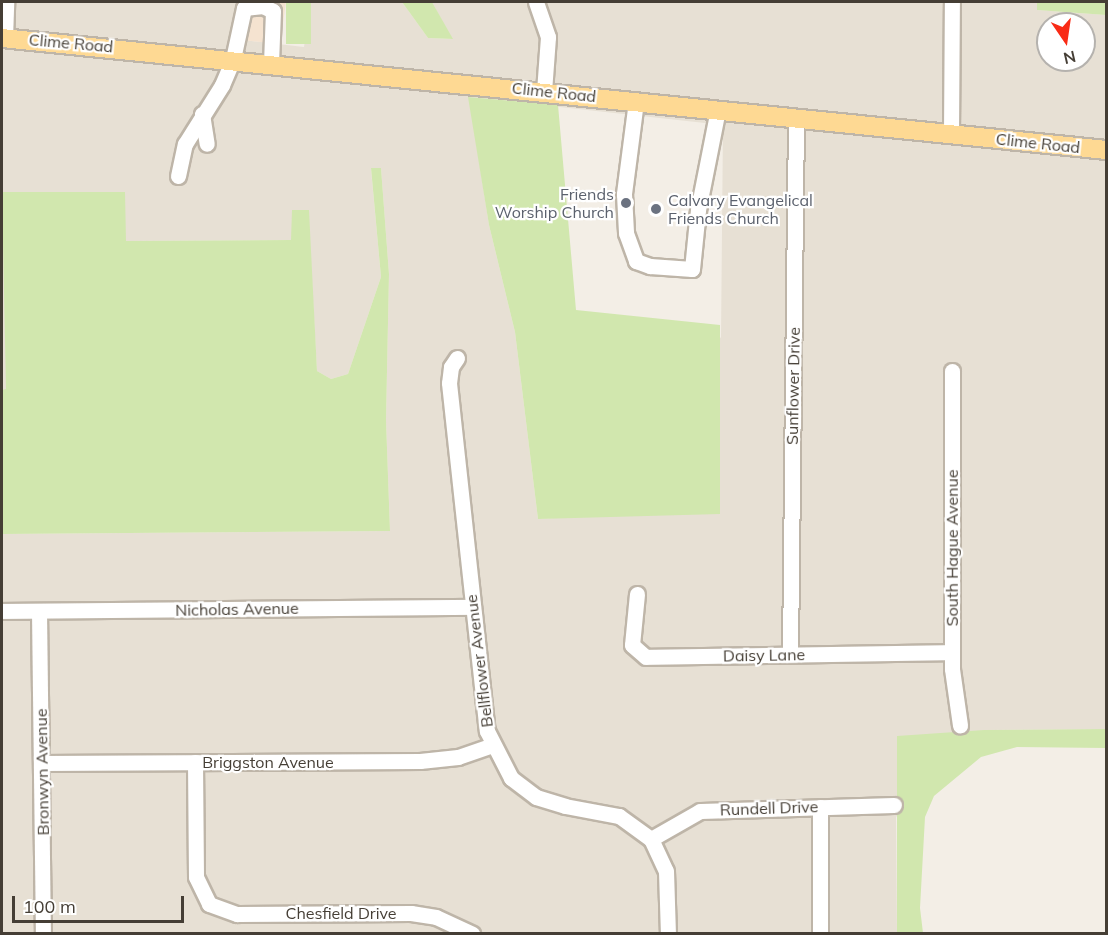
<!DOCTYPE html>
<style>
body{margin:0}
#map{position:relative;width:1108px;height:935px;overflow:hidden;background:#f3eee6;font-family:Mulish,sans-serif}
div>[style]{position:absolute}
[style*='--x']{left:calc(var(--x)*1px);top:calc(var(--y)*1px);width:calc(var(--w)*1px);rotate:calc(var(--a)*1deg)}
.residential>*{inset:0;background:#e7e0d4}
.commercial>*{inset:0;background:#f5e3d0}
.green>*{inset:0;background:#d1e7ae;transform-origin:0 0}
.roads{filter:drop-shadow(2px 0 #beb5a8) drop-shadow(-2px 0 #beb5a8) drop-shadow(0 2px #beb5a8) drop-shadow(0 -2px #beb5a8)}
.minor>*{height:15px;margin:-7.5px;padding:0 7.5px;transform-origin:7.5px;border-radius:7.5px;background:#fff}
.major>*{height:18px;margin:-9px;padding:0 9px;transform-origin:9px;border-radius:9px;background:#fed993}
.dots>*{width:16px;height:16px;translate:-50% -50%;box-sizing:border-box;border:3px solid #fff;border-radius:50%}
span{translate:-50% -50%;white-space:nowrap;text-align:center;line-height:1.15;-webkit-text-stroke:4.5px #fff;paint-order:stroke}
.street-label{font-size:16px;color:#453e35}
.worship-label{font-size:16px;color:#5b616d}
.right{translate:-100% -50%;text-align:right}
.left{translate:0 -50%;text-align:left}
.frame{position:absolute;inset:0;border:3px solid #453e35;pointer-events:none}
.north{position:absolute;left:1036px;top:12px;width:60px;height:60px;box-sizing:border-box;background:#fff;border:2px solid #b5b2ae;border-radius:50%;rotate:167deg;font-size:16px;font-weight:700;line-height:24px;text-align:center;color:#453e35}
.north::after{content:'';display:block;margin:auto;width:21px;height:27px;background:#f92b16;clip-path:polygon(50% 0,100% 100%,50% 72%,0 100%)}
.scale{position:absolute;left:12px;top:896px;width:172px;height:27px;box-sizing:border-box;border:3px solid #453e35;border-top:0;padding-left:8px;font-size:18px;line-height:21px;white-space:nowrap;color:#453e35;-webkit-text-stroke:4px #fff;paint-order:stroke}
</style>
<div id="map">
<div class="residential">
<div style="clip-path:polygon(evenodd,2px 2px,237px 2px,234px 39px,304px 47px,311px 2px,402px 2px,428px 38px,452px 39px,432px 2px,1037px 2px,1037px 10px,1106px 15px,1106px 729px,984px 730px,896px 817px,897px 933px,2px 933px,2px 534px,390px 531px,386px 420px,389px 274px,381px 168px,371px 169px,381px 277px,348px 374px,331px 379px,317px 371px,308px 210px,292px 240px,126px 241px,6px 390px,2px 390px,2px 2px,1048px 24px,1084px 24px,1084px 60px,1048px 60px,1048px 24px,2px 2px,469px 97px,723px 125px,721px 337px,589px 516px,538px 519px,515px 332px,489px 225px,469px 97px)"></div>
</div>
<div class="commercial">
<div style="clip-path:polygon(237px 2px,286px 2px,280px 44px,233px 39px)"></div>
</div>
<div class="green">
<div style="left:286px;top:2px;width:25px;height:42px"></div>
<div style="clip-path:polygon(402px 2px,432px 2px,453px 39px,428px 38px)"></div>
<div style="clip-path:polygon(1037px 2px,1106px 2px,1106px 15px,1037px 10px)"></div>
<div style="clip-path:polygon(468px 97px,558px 105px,576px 310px,720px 325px,720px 514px,538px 519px,515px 332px,489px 225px)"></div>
<div style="clip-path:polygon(371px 168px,381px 168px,389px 274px,386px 420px,390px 531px,2px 534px,2px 390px,6px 389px,2px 192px,125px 192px,126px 241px,291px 240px,292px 210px,309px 210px,317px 371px,331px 379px,348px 374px,381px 277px)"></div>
<div style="clip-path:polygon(1106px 729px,1106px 748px,1017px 747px,981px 757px,934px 796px,925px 817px,920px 908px,923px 933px,897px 933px,897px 736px,984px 730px)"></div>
</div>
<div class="roads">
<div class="minor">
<div style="--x:536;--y:2;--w:37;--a:71"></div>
<div style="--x:548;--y:37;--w:54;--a:94.2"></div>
<div style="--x:5;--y:38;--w:36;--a:-88"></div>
<div style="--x:636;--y:101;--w:94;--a:97.4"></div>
<div style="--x:624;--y:194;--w:39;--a:87"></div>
<div style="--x:626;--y:233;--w:30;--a:70"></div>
<div style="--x:636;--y:261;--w:15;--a:20"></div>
<div style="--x:650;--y:266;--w:42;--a:4.1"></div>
<div style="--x:692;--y:269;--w:59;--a:-84.2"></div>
<div style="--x:698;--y:210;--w:103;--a:-78.8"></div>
<div style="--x:202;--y:114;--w:30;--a:81"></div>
<div style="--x:951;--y:133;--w:131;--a:-89.6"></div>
<div style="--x:178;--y:176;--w:33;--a:-78"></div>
<div style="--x:185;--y:144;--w:70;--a:-57.9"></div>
<div style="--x:222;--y:85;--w:28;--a:-67"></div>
<div style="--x:233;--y:59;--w:52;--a:-77.8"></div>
<div style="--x:244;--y:8;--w:19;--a:-6"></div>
<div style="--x:263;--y:6;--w:11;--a:27"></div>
<div style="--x:273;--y:11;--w:52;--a:92.2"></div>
<div style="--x:457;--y:358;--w:11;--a:124"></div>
<div style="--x:451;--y:367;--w:16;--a:97"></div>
<div style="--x:449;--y:383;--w:350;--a:83.8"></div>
<div style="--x:487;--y:731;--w:53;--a:62.9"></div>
<div style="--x:511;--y:778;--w:31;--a:37"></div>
<div style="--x:536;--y:797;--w:30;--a:17"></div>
<div style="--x:565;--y:806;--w:55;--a:10.5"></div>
<div style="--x:619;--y:816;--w:39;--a:36"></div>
<div style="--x:651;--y:839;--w:35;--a:65"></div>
<div style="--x:666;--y:871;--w:63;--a:88.2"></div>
<div style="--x:952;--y:371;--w:298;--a:90"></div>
<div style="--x:952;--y:669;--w:57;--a:81.9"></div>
<div style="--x:637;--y:594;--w:51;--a:95.6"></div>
<div style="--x:632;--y:645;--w:18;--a:41"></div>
<div style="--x:646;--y:657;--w:306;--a:-0.9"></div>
<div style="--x:2;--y:611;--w:471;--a:-0.5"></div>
<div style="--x:39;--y:611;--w:323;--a:89.3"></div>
<div style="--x:790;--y:654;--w:536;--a:-89.36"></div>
<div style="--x:195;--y:762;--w:115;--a:89.5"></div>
<div style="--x:196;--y:877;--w:30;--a:64"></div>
<div style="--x:209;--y:904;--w:30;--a:20"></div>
<div style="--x:237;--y:914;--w:174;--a:-0.3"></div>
<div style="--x:411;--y:913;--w:25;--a:9"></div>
<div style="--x:436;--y:917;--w:40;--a:25"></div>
<div style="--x:42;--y:763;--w:378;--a:-0.3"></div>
<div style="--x:420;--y:761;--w:38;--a:-6"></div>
<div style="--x:458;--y:757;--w:36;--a:-19"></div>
<div style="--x:820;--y:807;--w:127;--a:90"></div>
<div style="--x:651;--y:839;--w:56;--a:-29.7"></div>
<div style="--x:700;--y:811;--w:194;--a:-1.8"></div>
</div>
<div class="major">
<div style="--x:2;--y:38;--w:1110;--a:5.79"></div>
</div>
</div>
<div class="dots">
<div style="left:626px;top:203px;background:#6b7280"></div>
<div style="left:656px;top:209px;background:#6b7280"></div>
</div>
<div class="street-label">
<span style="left:71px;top:43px;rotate:5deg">Clime Road</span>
<span style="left:554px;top:92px;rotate:6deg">Clime Road</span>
<span style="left:1038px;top:143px;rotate:6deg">Clime Road</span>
<span style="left:793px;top:386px;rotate:-89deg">Sunflower Drive</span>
<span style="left:952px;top:548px;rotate:-90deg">South Hague Avenue</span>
<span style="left:237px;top:609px;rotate:-1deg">Nicholas Avenue</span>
<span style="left:764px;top:655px;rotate:-1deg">Daisy Lane</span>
<span style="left:479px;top:661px;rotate:-97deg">Bellflower Avenue</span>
<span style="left:268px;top:762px">Briggston Avenue</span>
<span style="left:42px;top:772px;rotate:-91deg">Bronwyn Avenue</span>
<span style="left:769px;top:808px;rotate:-2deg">Rundell Drive</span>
<span style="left:341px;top:913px">Chesfield Drive</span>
</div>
<div class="worship-label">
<span class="right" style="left:614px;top:203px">Friends<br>Worship Church</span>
<span class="left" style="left:668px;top:209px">Calvary Evangelical<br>Friends Church</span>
</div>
<div class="frame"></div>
<div class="north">N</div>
<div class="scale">100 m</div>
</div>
